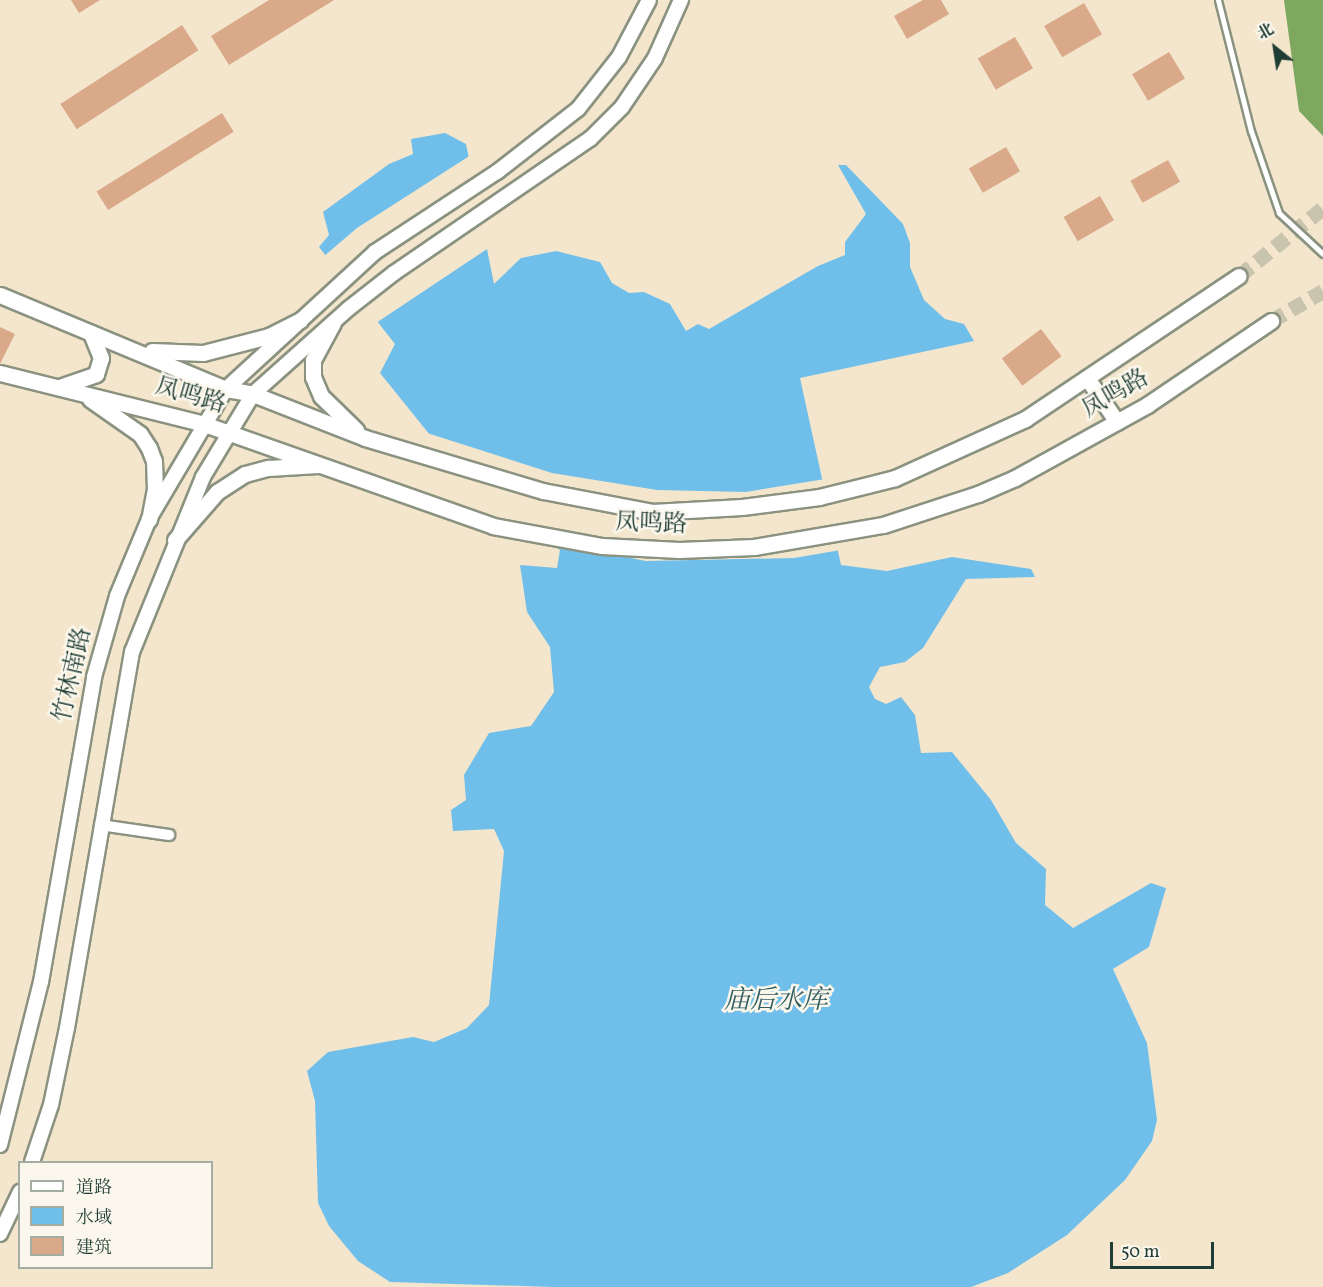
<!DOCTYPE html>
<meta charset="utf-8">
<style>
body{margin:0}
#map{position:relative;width:1323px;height:1287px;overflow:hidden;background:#f4e6cc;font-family:Vollkorn,"Noto Serif SC",serif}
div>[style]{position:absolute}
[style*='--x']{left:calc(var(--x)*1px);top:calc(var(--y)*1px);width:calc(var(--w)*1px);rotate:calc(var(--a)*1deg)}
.forest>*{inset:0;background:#7ea75f}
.water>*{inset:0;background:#70bfeb}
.pier>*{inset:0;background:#f4e6cc}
.building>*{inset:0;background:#d9a98a;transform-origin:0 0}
.secondary-tunnel>*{height:15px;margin-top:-7.5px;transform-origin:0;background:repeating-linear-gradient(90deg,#c9c4ae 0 15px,transparent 0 23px)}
.roads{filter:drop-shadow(2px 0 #8a9280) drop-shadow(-2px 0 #8a9280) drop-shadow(0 2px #8a9280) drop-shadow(0 -2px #8a9280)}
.service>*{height:5px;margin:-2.5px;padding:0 2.5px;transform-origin:2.5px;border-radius:2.5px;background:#fff}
.minor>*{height:10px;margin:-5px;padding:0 5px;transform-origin:5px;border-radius:5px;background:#fff}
.tertiary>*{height:14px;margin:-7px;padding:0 7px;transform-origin:7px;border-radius:7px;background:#fff}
.secondary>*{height:15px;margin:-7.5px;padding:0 7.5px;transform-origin:7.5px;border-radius:7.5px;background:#fff}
span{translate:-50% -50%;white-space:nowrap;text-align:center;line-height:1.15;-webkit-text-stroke:5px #fbf7ec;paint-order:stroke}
.street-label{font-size:24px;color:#1f3d34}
.water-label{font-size:26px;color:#335e62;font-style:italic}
.legend{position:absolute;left:18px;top:1161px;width:195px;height:108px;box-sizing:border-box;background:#fbf7ec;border:2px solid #a3ada2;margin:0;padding:8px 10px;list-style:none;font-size:18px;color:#1f3d34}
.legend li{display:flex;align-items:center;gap:12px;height:30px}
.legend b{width:30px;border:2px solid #a3ada2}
.north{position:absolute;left:1245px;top:18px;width:60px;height:60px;-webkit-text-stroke:4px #fbf7ec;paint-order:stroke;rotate:330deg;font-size:16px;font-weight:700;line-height:24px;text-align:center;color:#1f3d34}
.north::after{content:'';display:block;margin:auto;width:21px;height:27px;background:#1f3d34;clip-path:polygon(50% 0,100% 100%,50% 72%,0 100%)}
.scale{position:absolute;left:1110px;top:1242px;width:104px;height:27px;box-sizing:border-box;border:3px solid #1f3d34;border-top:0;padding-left:8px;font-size:18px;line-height:21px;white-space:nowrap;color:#1f3d34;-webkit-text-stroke:4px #fbf7ec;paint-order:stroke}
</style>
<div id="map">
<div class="forest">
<div style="clip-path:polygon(1284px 0,1323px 0,1323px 136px,1299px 111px)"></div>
</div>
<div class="water">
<div style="clip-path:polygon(445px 133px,466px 144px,494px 284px,521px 258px,556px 251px,600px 262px,612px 283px,629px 293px,644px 292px,670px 304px,686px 331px,698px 324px,709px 329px,818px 266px,845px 255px,845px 242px,866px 214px,838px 165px,846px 165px,903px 224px,910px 243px,910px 267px,924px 300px,945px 319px,964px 324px,974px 341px,800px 378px,841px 565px,887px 571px,952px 557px,1031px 569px,1035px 577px,966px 579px,923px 648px,905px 662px,880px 667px,869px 687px,875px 699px,886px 704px,901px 697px,915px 715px,921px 753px,952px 752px,991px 800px,1016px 843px,1046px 869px,1045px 905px,1073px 928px,1151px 883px,1166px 888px,1149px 947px,1113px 969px,1147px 1043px,1157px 1120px,1152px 1141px,1125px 1180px,1067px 1235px,1008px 1273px,971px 1287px,553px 1287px,390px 1282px,358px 1261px,329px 1226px,318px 1203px,315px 1101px,307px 1071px,328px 1052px,413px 1037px,434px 1042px,467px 1028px,489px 1005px,504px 851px,494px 829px,453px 831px,451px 810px,466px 800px,464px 775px,489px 733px,531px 726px,554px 692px,550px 647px,527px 612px,520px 565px,557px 568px,560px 550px,471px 486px,380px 373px,395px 344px,319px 247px,329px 235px,323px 212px,389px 164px,413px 154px,411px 139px)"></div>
</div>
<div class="pier">
<div style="clip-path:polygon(471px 155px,490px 247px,376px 323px,323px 257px,357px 228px)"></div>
<div style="clip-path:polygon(424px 432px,552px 473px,657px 490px,746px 492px,825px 479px,841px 550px,794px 558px,646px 561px,541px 540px,469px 488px)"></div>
</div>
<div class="building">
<div style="clip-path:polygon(71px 0,100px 0,79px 13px)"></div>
<div style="clip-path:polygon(269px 0,334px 0,229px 65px,211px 36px)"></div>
<div style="clip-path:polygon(923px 0,941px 0,949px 14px,907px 39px,894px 16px)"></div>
<div style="left:1084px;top:3px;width:36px;height:46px;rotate:60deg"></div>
<div style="left:182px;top:25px;width:30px;height:145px;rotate:57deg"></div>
<div style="left:1015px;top:37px;width:36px;height:43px;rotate:60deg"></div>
<div style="left:1169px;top:52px;width:31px;height:43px;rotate:59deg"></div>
<div style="left:222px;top:113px;width:22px;height:148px;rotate:58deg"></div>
<div style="left:1006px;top:147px;width:28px;height:43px;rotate:60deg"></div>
<div style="left:1168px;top:160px;width:25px;height:43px;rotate:61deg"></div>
<div style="left:1100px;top:196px;width:28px;height:42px;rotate:60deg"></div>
<div style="clip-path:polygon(0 327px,15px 334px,0 364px)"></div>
<div style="left:1041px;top:329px;width:34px;height:49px;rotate:53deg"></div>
</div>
<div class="secondary-tunnel">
<div style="--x:1239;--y:276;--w:108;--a:-39"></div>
<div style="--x:1271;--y:321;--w:60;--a:-30"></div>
</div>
<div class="roads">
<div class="service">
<div style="--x:1218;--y:0;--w:135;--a:75.9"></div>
<div style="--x:1251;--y:131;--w:87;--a:71.1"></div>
<div style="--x:1279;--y:213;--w:60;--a:43"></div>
</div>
<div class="minor">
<div style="--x:100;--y:825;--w:70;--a:8.2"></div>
</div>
<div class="tertiary">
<div style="--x:0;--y:1145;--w:168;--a:-75.9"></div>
<div style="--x:41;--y:982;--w:310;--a:-80.1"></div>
<div style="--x:94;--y:677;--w:84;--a:-74.1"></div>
<div style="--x:117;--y:596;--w:83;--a:-67.4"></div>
<div style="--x:149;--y:519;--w:151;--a:-59.4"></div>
<div style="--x:226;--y:389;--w:202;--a:-42.6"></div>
<div style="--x:375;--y:252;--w:146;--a:-33.3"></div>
<div style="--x:497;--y:172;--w:103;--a:-37.9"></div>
<div style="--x:578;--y:109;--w:66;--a:-51.7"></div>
<div style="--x:619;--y:57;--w:64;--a:-62.2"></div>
<div style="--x:32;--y:1162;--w:60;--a:-71.6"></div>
<div style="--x:51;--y:1105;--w:79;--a:-78.3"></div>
<div style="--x:67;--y:1028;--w:382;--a:-80.2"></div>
<div style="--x:132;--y:652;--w:189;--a:-67.9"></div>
<div style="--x:203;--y:477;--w:97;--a:-58.9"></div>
<div style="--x:253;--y:394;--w:127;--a:-41.8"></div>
<div style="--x:348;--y:309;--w:58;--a:-38"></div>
<div style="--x:394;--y:273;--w:237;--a:-34.4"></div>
<div style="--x:590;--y:139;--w:45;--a:-45"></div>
<div style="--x:622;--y:107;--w:59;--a:-56"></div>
<div style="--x:655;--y:58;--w:64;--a:-65.9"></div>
<div style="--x:0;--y:1234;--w:47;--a:-64.5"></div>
</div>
<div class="secondary">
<div style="--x:0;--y:295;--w:245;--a:22.6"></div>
<div style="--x:226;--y:389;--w:27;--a:10"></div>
<div style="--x:253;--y:394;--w:120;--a:21.4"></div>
<div style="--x:365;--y:438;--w:186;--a:16.6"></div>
<div style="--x:543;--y:491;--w:111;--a:10.9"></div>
<div style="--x:652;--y:512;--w:90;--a:-3.2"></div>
<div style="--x:742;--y:507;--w:78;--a:-7.4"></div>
<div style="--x:819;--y:497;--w:78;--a:-14"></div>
<div style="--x:895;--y:478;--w:143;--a:-24.4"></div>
<div style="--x:1025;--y:419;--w:257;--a:-33.8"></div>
<div style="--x:333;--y:323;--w:42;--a:118.4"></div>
<div style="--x:313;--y:360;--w:17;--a:90"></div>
<div style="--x:313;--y:377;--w:21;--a:67"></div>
<div style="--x:321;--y:396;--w:49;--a:44.2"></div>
<div style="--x:152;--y:351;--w:51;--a:2.2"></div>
<div style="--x:203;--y:353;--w:68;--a:-14.4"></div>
<div style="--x:269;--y:336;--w:35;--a:-27"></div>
<div style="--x:0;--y:373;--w:210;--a:14"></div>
<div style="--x:204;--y:424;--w:306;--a:19.4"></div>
<div style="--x:493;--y:526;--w:111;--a:10.4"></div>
<div style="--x:602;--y:546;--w:77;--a:3"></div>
<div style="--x:679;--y:550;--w:75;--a:-2.3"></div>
<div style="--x:754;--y:547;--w:131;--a:-9.7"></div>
<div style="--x:883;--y:525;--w:100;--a:-18.1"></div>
<div style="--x:978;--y:494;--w:40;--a:-23.4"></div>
<div style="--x:1015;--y:478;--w:151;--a:-28.9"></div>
<div style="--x:1147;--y:405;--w:150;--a:-34.1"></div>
<div style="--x:1087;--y:378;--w:53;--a:55.7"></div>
<div style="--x:62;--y:386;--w:36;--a:-19"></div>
<div style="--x:96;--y:374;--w:17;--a:-73"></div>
<div style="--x:101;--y:358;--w:27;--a:-112"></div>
<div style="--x:90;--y:399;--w:61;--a:35"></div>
<div style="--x:140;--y:434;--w:17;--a:57"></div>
<div style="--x:149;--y:448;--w:14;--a:69"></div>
<div style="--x:154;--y:461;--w:28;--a:88"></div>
<div style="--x:155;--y:489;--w:31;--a:101"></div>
<div style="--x:175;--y:540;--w:64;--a:-48.8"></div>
<div style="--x:217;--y:492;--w:33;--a:-33"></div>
<div style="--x:245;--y:474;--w:24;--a:-15"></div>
<div style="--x:268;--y:468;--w:50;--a:-3.4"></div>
</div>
</div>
<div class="street-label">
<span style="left:1116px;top:395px;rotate:-30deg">凤鸣路</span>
<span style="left:190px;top:397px;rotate:16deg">凤鸣路</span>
<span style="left:651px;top:525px;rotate:2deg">凤鸣路</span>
<span style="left:74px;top:675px;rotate:-77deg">竹林南路</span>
</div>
<div class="water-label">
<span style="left:776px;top:1002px">庙后水库</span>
</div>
<ul class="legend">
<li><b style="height:8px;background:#fff"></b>道路</li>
<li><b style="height:16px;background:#70bfeb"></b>水域</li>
<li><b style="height:16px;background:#d9a98a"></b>建筑</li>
</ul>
<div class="north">北</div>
<div class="scale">50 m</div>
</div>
